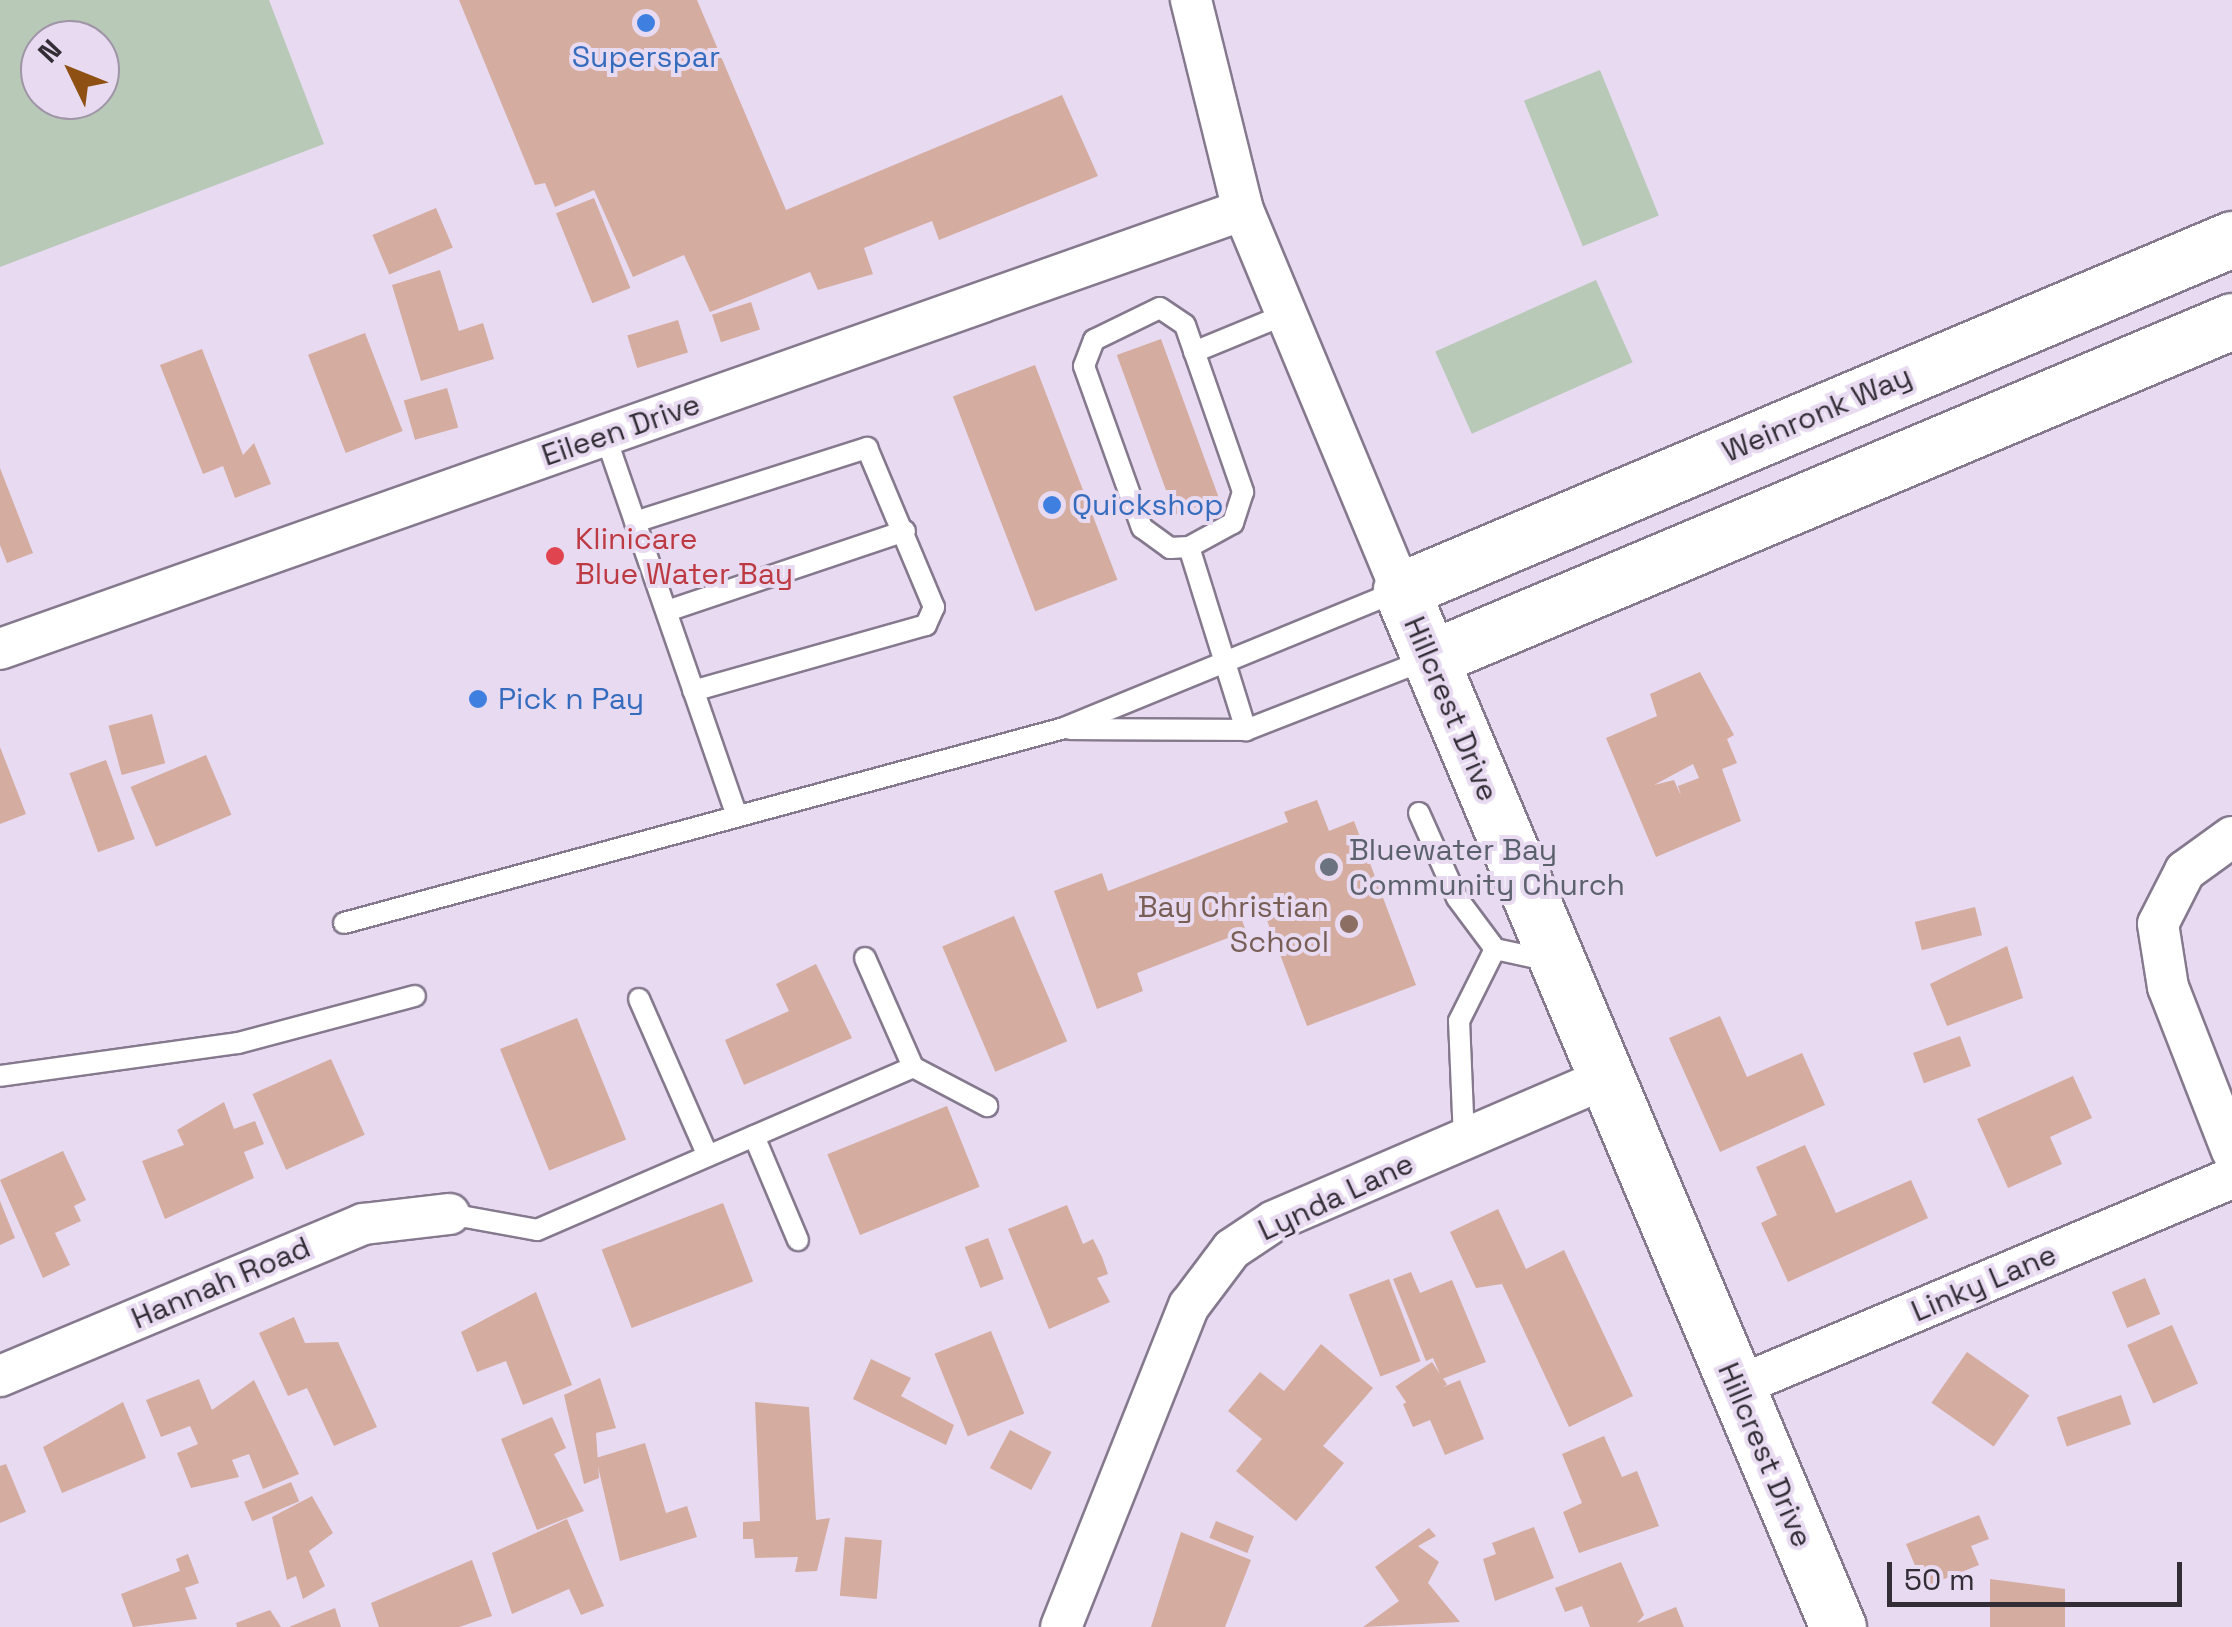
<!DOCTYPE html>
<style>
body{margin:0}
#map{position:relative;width:2232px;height:1627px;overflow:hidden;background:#e7daf1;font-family:"Space Grotesk",sans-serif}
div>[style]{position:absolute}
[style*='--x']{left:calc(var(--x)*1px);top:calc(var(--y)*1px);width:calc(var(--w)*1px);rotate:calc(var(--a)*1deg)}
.green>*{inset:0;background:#b8c9b7;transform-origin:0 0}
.building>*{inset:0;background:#d5aca0;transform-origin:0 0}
.roads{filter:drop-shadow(2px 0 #85798e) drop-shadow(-2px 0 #85798e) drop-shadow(0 2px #85798e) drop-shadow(0 -2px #85798e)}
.lane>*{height:20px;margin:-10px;padding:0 10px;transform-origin:10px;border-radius:10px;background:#fff}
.street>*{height:40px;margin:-20px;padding:0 20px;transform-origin:20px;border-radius:20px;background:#fff}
.secondary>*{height:55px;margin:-27.5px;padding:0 27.5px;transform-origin:27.5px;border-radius:27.5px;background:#fff}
.dots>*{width:28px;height:28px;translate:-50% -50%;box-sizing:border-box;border:5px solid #e7daf1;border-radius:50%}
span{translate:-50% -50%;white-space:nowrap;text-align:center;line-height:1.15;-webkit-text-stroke:8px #e7daf1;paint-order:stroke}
.shop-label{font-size:30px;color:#366cbe}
.left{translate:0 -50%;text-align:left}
.street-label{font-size:30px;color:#332e36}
.health-label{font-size:30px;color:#be3a42}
.worship-label{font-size:30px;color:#5b616d}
.education-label{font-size:30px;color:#785e54}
.right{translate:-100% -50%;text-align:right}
.north{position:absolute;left:20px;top:20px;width:100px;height:100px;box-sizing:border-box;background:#e7daf1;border:2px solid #9f95a6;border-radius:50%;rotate:313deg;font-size:28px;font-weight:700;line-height:40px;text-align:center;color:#332e36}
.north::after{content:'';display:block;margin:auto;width:35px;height:45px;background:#8e5113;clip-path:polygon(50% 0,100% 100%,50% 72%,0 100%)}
.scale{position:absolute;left:1887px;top:1562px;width:295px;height:45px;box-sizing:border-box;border:5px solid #332e36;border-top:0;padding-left:12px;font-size:30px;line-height:35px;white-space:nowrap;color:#332e36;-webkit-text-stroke:8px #e7daf1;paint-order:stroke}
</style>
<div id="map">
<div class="green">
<div style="clip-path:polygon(evenodd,0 0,269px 0,324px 144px,0 267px,0 0,100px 40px,100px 100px,40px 100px,40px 40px,100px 40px)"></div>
<div style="left:1600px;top:70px;width:157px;height:82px;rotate:68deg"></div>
<div style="left:1596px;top:280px;width:90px;height:176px;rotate:66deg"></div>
</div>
<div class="building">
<div style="clip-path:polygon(459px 0,697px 0,786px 210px,1062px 95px,1098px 176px,939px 240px,932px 221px,864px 248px,873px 274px,818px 290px,810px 272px,710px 312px,684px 255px,633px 277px,594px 190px,555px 207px,545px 183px,535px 185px)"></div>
<div style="left:594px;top:198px;width:97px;height:41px;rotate:68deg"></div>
<div style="left:436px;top:208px;width:43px;height:69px;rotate:67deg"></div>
<div style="clip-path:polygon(440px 270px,459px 331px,483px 323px,494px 359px,421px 381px,392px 285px)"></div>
<div style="left:751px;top:302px;width:29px;height:41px;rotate:72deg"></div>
<div style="left:678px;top:320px;width:34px;height:53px;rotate:73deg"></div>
<div style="left:365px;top:333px;width:105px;height:61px;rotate:69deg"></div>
<div style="left:1161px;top:339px;width:170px;height:47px;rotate:70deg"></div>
<div style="clip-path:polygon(202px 349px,243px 455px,254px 443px,271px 484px,235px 498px,223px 466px,203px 474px,160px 365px)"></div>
<div style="left:1035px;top:365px;width:230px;height:88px;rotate:69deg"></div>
<div style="left:447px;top:388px;width:41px;height:45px;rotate:74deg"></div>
<div style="clip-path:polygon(0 468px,33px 553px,7px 563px,0 545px)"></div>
<div style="clip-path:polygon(evenodd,1700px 672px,1734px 735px,1727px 739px,1737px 763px,1722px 769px,1741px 821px,1656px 857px,1606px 738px,1657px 716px,1650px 694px,1700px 672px,1693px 764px,1699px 778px,1678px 786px,1681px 796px,1674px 780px,1654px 785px,1693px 764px)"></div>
<div style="left:152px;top:714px;width:51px;height:45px;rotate:75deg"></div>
<div style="clip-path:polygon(0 747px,26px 814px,0 824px)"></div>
<div style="left:206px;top:755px;width:65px;height:82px;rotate:67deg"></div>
<div style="left:106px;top:760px;width:84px;height:39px;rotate:70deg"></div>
<div style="clip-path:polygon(1317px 800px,1329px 831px,1354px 821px,1416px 985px,1307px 1026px,1259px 899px,1237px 907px,1246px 931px,1137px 973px,1143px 991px,1097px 1009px,1054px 891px,1102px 873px,1108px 891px,1288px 822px,1284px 812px)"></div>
<div style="left:1975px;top:907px;width:29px;height:62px;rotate:76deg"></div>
<div style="left:1014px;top:916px;width:136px;height:78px;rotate:67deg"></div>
<div style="clip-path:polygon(2007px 946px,2023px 998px,1947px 1026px,1930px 984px)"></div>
<div style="clip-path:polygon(816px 964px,852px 1038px,744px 1085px,725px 1040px,789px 1011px,776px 984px)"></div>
<div style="clip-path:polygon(1720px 1016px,1747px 1077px,1802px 1053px,1825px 1105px,1720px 1152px,1669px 1038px)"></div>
<div style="left:577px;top:1018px;width:131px;height:83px;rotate:68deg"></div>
<div style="left:1960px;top:1036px;width:32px;height:50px;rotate:70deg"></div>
<div style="left:331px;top:1059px;width:83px;height:86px;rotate:66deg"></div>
<div style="clip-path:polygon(2073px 1076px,2092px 1118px,2050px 1137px,2062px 1164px,2008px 1188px,1977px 1119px)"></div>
<div style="clip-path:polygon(224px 1102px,234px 1129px,255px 1121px,264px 1144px,244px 1152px,254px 1178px,165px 1219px,142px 1161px,184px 1145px,177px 1130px)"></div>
<div style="left:947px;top:1106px;width:87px;height:129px;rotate:68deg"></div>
<div style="clip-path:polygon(1805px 1145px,1836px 1213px,1911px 1180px,1928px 1218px,1788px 1282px,1761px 1223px,1777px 1215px,1756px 1167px)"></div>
<div style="clip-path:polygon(63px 1151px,86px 1200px,74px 1206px,81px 1221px,55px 1233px,70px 1265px,43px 1278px,0 1180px)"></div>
<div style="clip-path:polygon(0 1201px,15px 1238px,0 1245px)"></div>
<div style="left:723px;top:1203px;width:84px;height:130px;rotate:69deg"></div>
<div style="clip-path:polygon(1067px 1205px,1083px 1244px,1093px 1239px,1102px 1257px,1108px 1274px,1097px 1278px,1110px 1302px,1049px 1329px,1008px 1229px)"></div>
<div style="clip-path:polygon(1498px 1209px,1526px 1269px,1564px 1250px,1633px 1396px,1569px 1427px,1502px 1284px,1476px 1288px,1450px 1232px)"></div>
<div style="left:988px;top:1238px;width:44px;height:25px;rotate:69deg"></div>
<div style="clip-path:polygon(1411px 1272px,1420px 1293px,1452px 1280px,1486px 1362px,1442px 1379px,1433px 1358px,1426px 1361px,1393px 1279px)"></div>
<div style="left:2145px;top:1278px;width:39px;height:36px;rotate:67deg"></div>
<div style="left:1389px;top:1279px;width:88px;height:43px;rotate:69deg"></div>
<div style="clip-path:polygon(536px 1292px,572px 1385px,523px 1405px,506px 1361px,477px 1372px,461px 1332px)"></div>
<div style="clip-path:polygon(294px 1317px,305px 1343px,338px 1342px,377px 1427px,334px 1446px,307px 1388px,288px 1396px,259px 1333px)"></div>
<div style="left:2172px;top:1325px;width:64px;height:49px;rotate:66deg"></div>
<div style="left:991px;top:1331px;width:89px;height:61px;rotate:68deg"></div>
<div style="clip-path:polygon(1321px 1344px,1373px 1388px,1323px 1446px,1344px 1463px,1296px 1521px,1236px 1471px,1262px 1439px,1228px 1411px,1260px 1372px,1284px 1391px)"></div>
<div style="left:1967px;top:1352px;width:76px;height:62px;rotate:35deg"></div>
<div style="clip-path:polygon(871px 1359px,911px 1378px,901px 1396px,954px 1425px,946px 1445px,853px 1399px)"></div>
<div style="left:1432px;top:1362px;width:27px;height:44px;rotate:56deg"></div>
<div style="clip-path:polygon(600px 1378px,616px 1428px,596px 1433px,599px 1478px,584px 1484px,564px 1395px)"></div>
<div style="clip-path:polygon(199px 1379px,212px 1410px,254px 1380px,299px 1474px,263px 1489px,249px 1454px,232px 1460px,239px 1477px,191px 1488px,177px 1453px,198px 1444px,190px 1426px,161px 1437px,146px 1400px)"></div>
<div style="clip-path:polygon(1460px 1380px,1484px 1439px,1445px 1455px,1430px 1420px,1413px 1427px,1403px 1404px)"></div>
<div style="left:2121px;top:1395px;width:31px;height:68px;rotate:71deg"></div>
<div style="clip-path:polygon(123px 1402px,146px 1458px,62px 1493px,43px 1447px)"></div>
<div style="clip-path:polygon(755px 1402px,809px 1407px,816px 1520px,830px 1518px,817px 1571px,795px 1572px,798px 1557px,755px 1558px,753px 1539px,743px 1539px,743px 1522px,760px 1521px)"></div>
<div style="clip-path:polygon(552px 1417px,566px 1448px,554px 1454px,584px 1511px,537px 1530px,501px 1439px)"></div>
<div style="left:1010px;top:1430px;width:47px;height:43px;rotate:28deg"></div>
<div style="clip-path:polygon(1604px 1436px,1622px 1477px,1637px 1471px,1659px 1526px,1579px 1553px,1563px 1512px,1582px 1503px,1562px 1454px)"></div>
<div style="clip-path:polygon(645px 1443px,666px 1513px,687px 1506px,697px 1537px,620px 1561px,596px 1458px)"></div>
<div style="clip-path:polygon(6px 1464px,26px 1512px,0 1523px,0 1466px)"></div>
<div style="left:291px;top:1482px;width:21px;height:51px;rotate:67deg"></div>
<div style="clip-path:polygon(312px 1496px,333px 1533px,309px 1551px,325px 1586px,303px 1599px,296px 1576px,287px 1580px,272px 1517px)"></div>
<div style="clip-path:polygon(1979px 1515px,1989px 1539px,1971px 1546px,1979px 1565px,1924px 1587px,1906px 1544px)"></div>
<div style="clip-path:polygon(567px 1519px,604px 1606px,581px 1615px,569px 1589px,512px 1614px,492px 1553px)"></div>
<div style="left:1216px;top:1521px;width:41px;height:18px;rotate:22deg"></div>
<div style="clip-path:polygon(1534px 1527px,1554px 1578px,1495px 1601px,1483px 1559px,1496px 1554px,1492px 1543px)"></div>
<div style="clip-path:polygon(1429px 1528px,1436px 1536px,1418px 1546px,1439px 1562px,1428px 1583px,1460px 1622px,1363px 1627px,1399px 1601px,1375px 1567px)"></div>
<div style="clip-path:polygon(1181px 1532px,1251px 1560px,1225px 1627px,1151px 1627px)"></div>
<div style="left:845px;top:1537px;width:37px;height:59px;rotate:5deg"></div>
<div style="clip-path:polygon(188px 1554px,199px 1583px,185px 1588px,197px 1619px,133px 1627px,121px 1594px,180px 1571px,176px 1559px)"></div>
<div style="clip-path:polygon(472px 1560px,492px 1616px,459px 1627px,379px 1627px,371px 1603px)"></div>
<div style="clip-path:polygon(1621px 1562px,1644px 1615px,1637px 1623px,1676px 1607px,1684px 1627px,1590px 1627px,1582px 1606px,1565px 1612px,1555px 1588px)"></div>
<div style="clip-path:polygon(1990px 1579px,2065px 1589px,2065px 1627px,1990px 1627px)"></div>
<div style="clip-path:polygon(335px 1608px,341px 1627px,289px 1627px)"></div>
<div style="clip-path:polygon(270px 1610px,281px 1627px,237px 1627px,236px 1623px)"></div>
</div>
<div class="roads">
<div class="lane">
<div style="--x:1160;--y:308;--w:30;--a:34"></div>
<div style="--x:1185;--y:325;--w:177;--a:70.8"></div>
<div style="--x:1243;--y:492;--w:33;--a:108"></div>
<div style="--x:1233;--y:523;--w:50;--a:151.4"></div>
<div style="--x:1189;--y:547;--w:19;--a:177"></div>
<div style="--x:1170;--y:548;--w:34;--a:-144"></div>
<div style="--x:1142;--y:528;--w:172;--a:-109.7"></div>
<div style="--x:1084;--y:366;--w:28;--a:-69"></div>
<div style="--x:1094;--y:340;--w:73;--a:-25.9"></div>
<div style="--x:1194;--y:352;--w:100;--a:-22.4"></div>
<div style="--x:605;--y:435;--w:398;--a:70.9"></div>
<div style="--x:635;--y:522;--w:244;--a:-17.7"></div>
<div style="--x:867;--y:448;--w:173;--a:67.2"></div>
<div style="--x:934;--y:607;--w:20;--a:114"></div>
<div style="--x:926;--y:625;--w:242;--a:164.2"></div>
<div style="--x:1189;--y:547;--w:192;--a:72.7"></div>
<div style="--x:667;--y:611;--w:251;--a:-18.6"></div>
<div style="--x:1070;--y:729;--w:176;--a:0.3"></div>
<div style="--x:1246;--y:730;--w:195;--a:-21.3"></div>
<div style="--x:1419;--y:813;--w:93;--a:65.9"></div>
<div style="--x:1457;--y:898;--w:64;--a:53.3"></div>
<div style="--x:1495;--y:949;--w:61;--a:12.2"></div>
<div style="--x:344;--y:923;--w:746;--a:-15.15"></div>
<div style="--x:1064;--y:728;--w:363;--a:-22.3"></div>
<div style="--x:865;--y:958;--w:119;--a:66.2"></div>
<div style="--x:639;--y:999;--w:171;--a:66.3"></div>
<div style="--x:0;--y:1076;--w:240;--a:-7.9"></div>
<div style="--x:238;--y:1043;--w:183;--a:-14.9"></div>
<div style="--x:754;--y:1136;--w:113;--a:67.1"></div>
<div style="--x:1464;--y:1139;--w:118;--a:-92.4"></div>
<div style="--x:1459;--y:1021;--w:80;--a:-63.4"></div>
<div style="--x:449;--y:1214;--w:89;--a:10.3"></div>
<div style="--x:537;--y:1230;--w:410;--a:-23.4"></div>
<div style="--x:913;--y:1067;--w:84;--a:27.8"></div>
</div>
<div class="street">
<div style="--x:1191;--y:0;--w:216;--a:76.1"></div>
<div style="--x:1243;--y:210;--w:412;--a:67.4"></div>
<div style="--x:0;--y:649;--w:1318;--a:-19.45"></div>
<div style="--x:2232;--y:837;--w:58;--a:144.1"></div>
<div style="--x:2185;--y:871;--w:59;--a:117"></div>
<div style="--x:2158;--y:924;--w:64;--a:81"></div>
<div style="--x:2168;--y:987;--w:176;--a:68.7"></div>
<div style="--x:0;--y:1376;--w:394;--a:-22.7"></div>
<div style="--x:363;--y:1224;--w:87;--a:-6.6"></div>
<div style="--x:1736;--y:1387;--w:538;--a:-22.85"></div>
<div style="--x:1061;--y:1627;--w:346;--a:-68.3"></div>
<div style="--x:1189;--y:1306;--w:71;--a:-53"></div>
<div style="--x:1232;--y:1249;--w:50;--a:-33.7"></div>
<div style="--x:1274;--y:1221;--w:361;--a:-23.3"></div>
</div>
<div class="secondary">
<div style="--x:1429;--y:659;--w:871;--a:-22.83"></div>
<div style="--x:1838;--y:1627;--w:1125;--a:-112.85"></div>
<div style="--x:1401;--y:590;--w:902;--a:-22.9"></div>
</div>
</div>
<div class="dots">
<div style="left:646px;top:23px;background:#3f7fe0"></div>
<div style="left:1052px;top:505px;background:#3f7fe0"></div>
<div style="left:555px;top:556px;background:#e0444e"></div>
<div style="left:478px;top:699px;background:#3f7fe0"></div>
<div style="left:1329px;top:867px;background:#6b7280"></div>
<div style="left:1349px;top:924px;background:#8d6e63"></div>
</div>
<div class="shop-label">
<span style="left:646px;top:57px">Superspar</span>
<span class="left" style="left:1072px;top:505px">Quickshop</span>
<span class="left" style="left:498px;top:699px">Pick n Pay</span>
</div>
<div class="street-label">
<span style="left:1817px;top:414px;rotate:-23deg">Weinronk Way</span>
<span style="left:621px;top:430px;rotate:-19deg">Eileen Drive</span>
<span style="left:1451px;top:709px;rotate:67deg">Hillcrest Drive</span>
<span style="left:1336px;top:1197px;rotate:-25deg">Lynda Lane</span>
<span style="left:221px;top:1283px;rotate:-23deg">Hannah Road</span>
<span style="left:1984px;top:1283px;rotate:-23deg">Linky Lane</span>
<span style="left:1765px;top:1455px;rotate:67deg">Hillcrest Drive</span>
</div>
<div class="health-label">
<span class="left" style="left:575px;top:556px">Klinicare<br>Blue Water Bay</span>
</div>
<div class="worship-label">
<span class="left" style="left:1349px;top:867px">Bluewater Bay<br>Community Church</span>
</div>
<div class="education-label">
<span class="right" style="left:1329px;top:924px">Bay Christian<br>School</span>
</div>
<div class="north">N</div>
<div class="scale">50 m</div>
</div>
